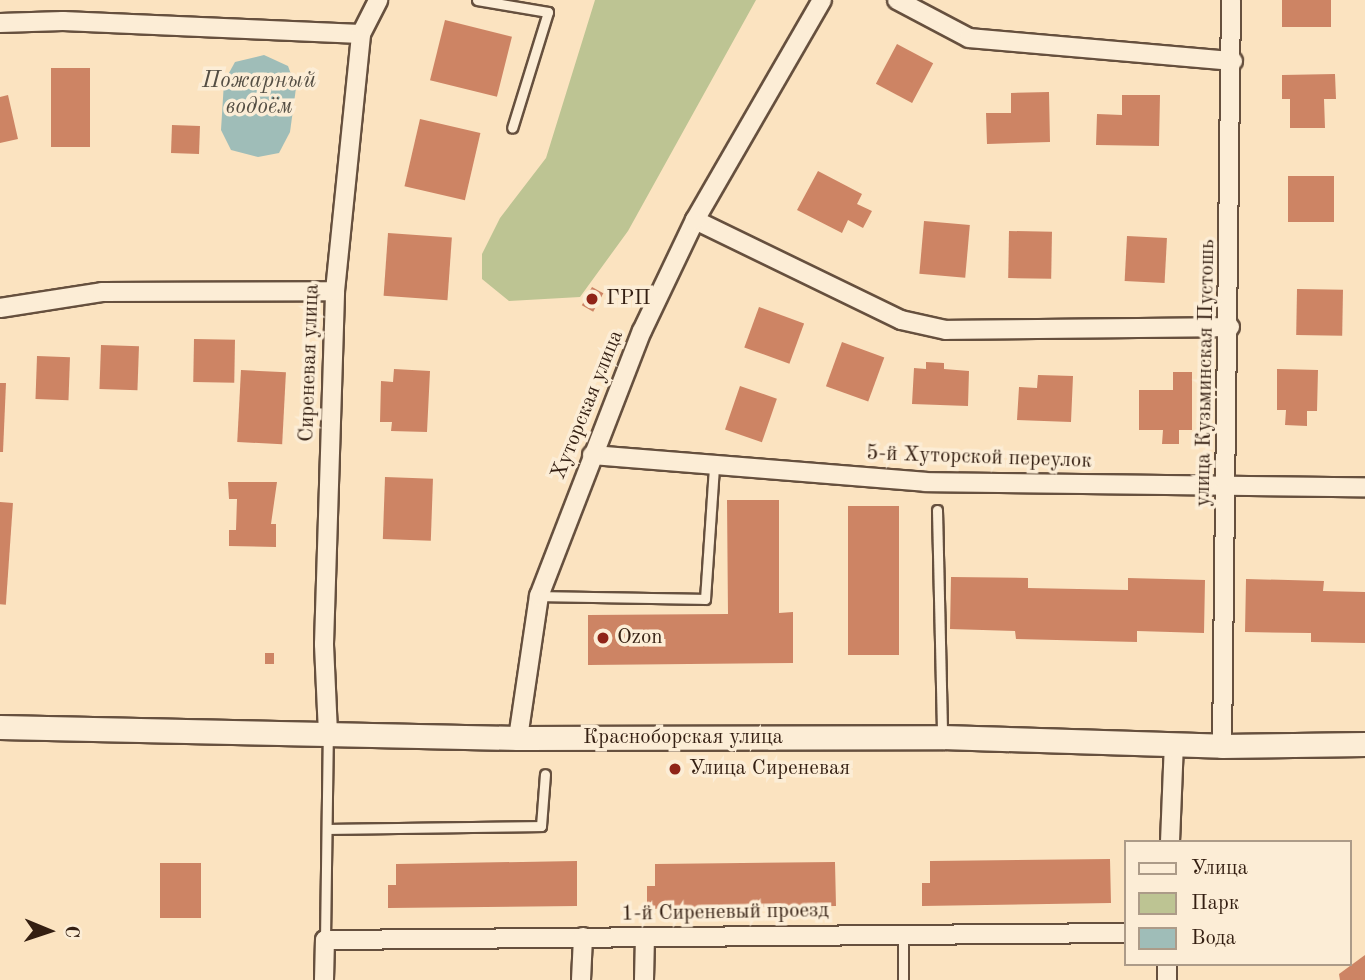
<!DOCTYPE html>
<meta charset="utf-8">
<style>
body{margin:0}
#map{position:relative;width:1365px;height:980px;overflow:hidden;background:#fbe3c0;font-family:"Old Standard TT",serif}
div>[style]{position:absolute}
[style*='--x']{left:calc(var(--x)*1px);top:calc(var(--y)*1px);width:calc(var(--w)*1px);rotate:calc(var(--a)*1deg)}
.green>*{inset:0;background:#bdc493}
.water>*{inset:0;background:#9fbdb8}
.building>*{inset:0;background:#cd8464;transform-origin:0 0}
.roads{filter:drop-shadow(2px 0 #66503e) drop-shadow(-2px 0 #66503e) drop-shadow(0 2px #66503e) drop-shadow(0 -2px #66503e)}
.service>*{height:9px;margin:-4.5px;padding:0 4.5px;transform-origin:4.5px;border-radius:4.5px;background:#fcedd6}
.minor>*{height:18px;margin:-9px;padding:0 9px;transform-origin:9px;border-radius:9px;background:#fcedd6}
.tertiary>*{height:23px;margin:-11.5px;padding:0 11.5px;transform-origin:11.5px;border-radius:11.5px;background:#fcedd6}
.dots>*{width:19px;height:19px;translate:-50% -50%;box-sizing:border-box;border:4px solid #fcedd6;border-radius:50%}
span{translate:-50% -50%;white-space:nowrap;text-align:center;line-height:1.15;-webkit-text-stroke:7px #fcedd6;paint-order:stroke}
.poi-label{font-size:21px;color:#341f12}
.left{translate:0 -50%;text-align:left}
.street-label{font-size:21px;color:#341f12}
.water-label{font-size:23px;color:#544e44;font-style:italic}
.legend{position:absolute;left:1124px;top:840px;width:228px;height:126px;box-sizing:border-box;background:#fcedd6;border:2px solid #ac9b88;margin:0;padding:9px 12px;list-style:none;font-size:21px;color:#341f12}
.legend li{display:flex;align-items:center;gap:14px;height:35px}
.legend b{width:35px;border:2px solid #ac9b88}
.north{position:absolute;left:14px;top:896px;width:70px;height:70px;-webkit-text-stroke:5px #fcedd6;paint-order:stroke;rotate:92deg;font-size:19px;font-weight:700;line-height:28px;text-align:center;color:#341f12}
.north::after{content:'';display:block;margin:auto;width:24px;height:32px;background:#341f12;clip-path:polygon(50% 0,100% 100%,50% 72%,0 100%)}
</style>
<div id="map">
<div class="green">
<div style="clip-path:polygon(595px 0,756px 0,628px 231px,580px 297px,509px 301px,482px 279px,482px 254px,500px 218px,546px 158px)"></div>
</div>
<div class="water">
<div style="clip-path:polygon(264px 55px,288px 66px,296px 88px,290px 132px,279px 153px,258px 157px,231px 150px,221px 130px,224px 82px,235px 62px)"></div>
</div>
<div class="building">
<div style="left:1282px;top:0;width:49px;height:27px"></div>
<div style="left:445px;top:20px;width:69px;height:62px;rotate:14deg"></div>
<div style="left:897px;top:44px;width:41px;height:45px;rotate:28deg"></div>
<div style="left:51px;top:68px;width:39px;height:79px"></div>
<div style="clip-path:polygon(1335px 74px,1336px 99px,1324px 99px,1325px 128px,1290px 128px,1290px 99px,1282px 99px,1282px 75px)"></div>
<div style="clip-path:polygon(1049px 92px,1050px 142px,987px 144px,986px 113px,1011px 113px,1011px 93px)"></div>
<div style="clip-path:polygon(8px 95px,18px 139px,0 143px,0 97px)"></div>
<div style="clip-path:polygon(1122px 95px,1160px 95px,1159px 146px,1096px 145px,1097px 114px,1122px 115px)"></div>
<div style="left:420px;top:119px;width:62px;height:69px;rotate:13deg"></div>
<div style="left:172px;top:125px;width:28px;height:28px;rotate:2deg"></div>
<div style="clip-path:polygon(818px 171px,862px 194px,857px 204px,872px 211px,863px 228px,848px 220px,842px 233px,797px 210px)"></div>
<div style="left:1288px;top:176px;width:46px;height:46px"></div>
<div style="left:924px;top:221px;width:46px;height:53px;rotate:5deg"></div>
<div style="left:1009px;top:231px;width:43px;height:47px;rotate:1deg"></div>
<div style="left:388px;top:233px;width:64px;height:63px;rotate:4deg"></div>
<div style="left:1127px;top:236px;width:40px;height:45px;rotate:3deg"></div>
<div style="left:592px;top:287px;width:13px;height:21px;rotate:29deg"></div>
<div style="left:1297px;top:289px;width:46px;height:46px;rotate:1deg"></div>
<div style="left:759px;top:307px;width:48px;height:43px;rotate:20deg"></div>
<div style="left:194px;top:339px;width:41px;height:43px;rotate:1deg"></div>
<div style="left:842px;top:342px;width:45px;height:47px;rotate:20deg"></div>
<div style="left:101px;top:345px;width:38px;height:44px;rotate:2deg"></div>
<div style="left:37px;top:356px;width:33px;height:43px;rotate:2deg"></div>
<div style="clip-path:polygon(926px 362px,944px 363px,944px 369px,969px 371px,968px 406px,912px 404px,914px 368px,926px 369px)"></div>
<div style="clip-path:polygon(394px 369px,430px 371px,427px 432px,391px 431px,392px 422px,380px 422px,381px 381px,393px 382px)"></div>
<div style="clip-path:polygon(1277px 369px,1318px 370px,1317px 411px,1307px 411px,1307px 426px,1285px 425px,1286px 410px,1277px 410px)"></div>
<div style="left:241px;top:370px;width:45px;height:72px;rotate:3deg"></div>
<div style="clip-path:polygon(1173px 372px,1192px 372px,1192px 430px,1179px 430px,1179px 444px,1162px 444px,1163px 430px,1139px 430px,1139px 390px,1173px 390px)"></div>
<div style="clip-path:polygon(1038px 375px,1073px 376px,1071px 422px,1017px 420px,1019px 387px,1037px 388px)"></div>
<div style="clip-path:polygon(0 383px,6px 383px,3px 452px,0 452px)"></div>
<div style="left:740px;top:386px;width:39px;height:46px;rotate:19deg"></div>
<div style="left:385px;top:477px;width:48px;height:62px;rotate:2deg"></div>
<div style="clip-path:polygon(228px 482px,277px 482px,271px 524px,276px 524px,276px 547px,229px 546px,229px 530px,236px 530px,237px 499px,229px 499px)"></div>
<div style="clip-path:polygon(727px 500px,779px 500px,779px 613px,793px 612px,793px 663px,588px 665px,588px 615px,728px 614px)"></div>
<div style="left:0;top:502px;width:13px;height:102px;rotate:4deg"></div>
<div style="left:848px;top:506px;width:51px;height:149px"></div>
<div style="clip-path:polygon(951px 577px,1028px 578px,1028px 588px,1128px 590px,1128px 578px,1205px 580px,1204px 633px,1137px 631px,1137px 642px,1016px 639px,1015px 631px,950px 629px)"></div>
<div style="clip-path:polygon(1246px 579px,1324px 581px,1323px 591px,1365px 592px,1365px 643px,1311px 642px,1311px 633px,1245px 632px)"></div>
<div style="left:265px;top:653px;width:9px;height:11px"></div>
<div style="clip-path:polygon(1110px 859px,1111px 903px,922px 906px,922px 883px,930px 883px,930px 861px)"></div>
<div style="clip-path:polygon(577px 861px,577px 906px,388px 908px,388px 885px,396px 885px,396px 864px)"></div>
<div style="clip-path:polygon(835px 862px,836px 906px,647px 909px,647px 886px,655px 886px,655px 864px)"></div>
<div style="left:160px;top:863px;width:41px;height:55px"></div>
<div style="clip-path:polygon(1365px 955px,1365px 980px,1340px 980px,1339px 974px)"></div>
</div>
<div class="roads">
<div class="service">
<div style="--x:477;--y:0;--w:72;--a:9.6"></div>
<div style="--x:548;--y:12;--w:121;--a:107.2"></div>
<div style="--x:937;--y:510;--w:226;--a:88.7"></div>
<div style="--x:539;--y:596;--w:166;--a:1"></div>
<div style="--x:705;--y:599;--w:132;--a:-86.1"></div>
<div style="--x:329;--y:829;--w:212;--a:-0.8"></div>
<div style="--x:541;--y:826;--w:52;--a:-85.6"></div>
<div style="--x:903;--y:935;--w:45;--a:90"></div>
<div style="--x:325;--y:940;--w:205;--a:-89.2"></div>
</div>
<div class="minor">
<div style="--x:897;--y:0;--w:81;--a:27.8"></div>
<div style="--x:969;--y:38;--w:265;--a:5"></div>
<div style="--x:0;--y:23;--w:63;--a:-1.8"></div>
<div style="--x:63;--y:21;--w:298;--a:2.5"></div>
<div style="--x:695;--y:220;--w:229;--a:25.9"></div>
<div style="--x:901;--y:320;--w:46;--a:12.5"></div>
<div style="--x:946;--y:330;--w:284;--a:-0.6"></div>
<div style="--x:0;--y:308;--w:103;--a:-8.9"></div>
<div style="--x:102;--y:292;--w:233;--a:-0.2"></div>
<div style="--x:592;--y:455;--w:334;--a:4.6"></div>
<div style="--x:925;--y:482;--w:440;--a:0.7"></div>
<div style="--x:328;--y:733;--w:89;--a:-92.6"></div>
<div style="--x:324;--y:644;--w:353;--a:-88.2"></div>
<div style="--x:335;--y:291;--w:258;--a:-84.2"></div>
<div style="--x:361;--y:34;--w:38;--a:-63"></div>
<div style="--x:518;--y:738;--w:144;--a:-81.6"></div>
<div style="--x:539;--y:596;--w:284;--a:-68.8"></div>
<div style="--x:642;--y:331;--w:123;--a:-64.5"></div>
<div style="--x:695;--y:220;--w:254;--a:-60"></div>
<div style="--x:1222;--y:746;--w:746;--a:-89.31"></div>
<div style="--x:1170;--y:842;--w:99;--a:-87.7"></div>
<div style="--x:324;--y:980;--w:40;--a:-88.6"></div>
<div style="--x:325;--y:940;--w:800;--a:-0.5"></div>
<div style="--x:581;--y:980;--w:43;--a:-87.3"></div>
<div style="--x:644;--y:980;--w:43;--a:-88.7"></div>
<div style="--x:1167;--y:980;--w:16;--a:-90"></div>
</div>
<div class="tertiary">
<div style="--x:0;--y:727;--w:518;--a:1.22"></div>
<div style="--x:518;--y:738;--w:424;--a:-0.1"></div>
<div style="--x:942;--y:737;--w:280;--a:1.8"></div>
<div style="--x:1222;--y:746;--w:143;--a:-0.8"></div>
</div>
</div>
<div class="dots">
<div style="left:592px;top:299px;background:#8f2418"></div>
<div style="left:603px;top:638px;background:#8f2418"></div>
<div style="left:675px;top:769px;background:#8f2418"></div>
</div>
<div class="poi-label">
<span class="left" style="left:606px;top:299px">ГРП</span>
<span class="left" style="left:617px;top:638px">Ozon</span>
<span class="left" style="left:689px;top:769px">Улица Сиреневая</span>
</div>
<div class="street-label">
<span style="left:310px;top:363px;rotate:-88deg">Сиреневая улица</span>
<span style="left:1206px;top:373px;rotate:-89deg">улица Кузьминская Пустошь</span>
<span style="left:588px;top:405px;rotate:-68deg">Хуторская улица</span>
<span style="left:979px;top:458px;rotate:2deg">5-й Хуторской переулок</span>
<span style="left:683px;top:738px">Красноборская улица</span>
<span style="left:725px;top:913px;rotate:-1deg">1-й Сиреневый проезд</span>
</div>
<div class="water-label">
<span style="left:259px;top:94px">Пожарный<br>водоём</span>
</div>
<ul class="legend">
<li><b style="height:9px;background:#fcedd6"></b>Улица</li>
<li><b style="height:19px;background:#bdc493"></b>Парк</li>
<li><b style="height:19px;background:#9fbdb8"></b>Вода</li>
</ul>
<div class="north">С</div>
</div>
